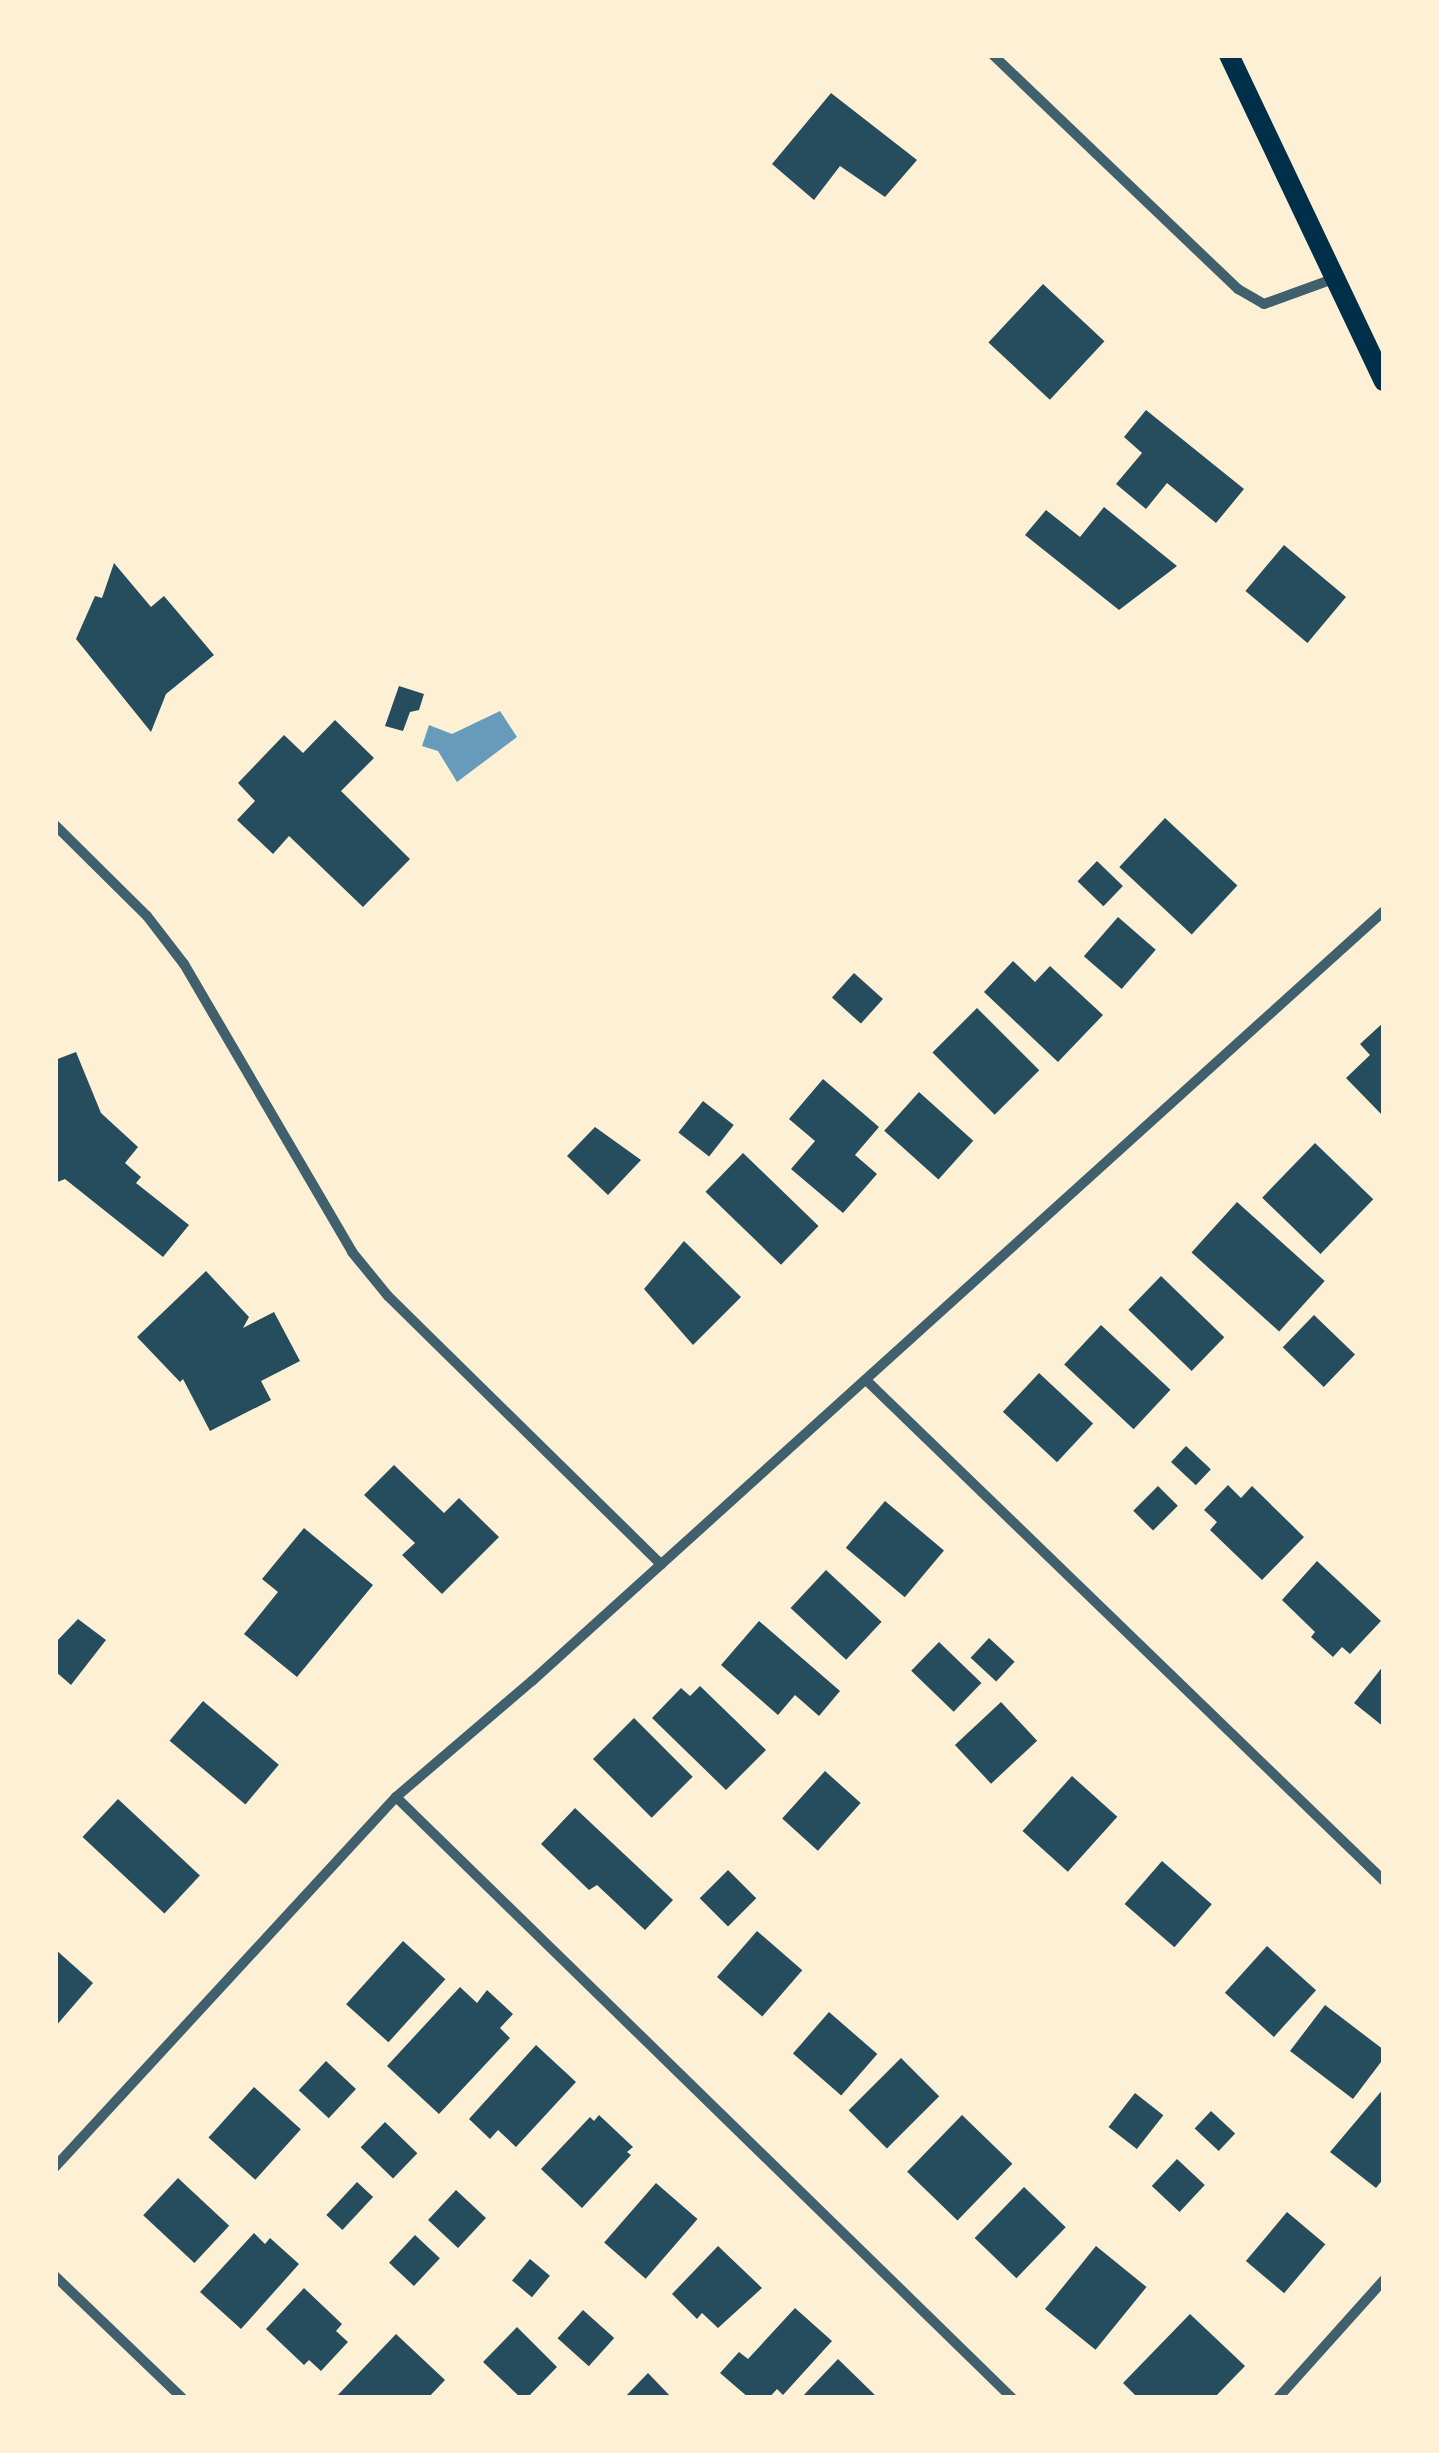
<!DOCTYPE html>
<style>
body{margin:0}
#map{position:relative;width:1439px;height:2453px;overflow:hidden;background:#fdf0d5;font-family:"Public Sans",sans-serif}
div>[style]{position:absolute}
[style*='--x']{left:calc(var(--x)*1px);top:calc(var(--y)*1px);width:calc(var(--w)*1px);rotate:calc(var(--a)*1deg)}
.water>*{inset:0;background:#669bbc}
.building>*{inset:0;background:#264d5e;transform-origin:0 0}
.minor>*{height:10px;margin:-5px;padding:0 5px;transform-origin:5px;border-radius:5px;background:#3f606c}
.secondary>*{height:20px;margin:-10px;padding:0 10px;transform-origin:10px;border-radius:10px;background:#003049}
span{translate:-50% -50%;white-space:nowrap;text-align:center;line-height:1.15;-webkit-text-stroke:8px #fdf0d5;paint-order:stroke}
.frame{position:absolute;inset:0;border:58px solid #fdf0d5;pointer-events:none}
</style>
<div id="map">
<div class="water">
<div style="clip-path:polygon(500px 711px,517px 737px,457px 782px,438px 751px,422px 746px,429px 725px,452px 734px)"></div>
</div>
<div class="building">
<div style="clip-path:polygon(831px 93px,917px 160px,885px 197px,840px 166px,814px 200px,772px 164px)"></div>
<div style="left:1043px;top:284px;width:84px;height:80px;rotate:43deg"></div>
<div style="clip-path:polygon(1146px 410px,1244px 489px,1216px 523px,1167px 483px,1146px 509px,1116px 484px,1142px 453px,1124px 437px)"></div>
<div style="clip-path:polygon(1104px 507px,1177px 566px,1119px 610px,1025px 535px,1046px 510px,1080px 537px)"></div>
<div style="left:1284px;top:545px;width:81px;height:60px;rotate:40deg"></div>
<div style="clip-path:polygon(114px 563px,151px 607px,164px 596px,214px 655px,166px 694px,151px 732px,76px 639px,95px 596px,102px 598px)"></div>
<div style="clip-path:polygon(399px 686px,424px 694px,419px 710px,410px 712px,403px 731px,385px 726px)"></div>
<div style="clip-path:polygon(335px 720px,374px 758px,341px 791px,410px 859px,363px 907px,289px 836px,273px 854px,237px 820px,255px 801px,238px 783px,284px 735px,303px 753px)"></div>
<div style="left:1165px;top:818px;width:99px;height:67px;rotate:43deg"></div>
<div style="left:1097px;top:861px;width:36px;height:28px;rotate:44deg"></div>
<div style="left:1118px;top:917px;width:50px;height:52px;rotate:41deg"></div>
<div style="clip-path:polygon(1013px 961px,1035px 982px,1050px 966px,1103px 1015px,1058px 1062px,984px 992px)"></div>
<div style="left:854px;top:973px;width:39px;height:33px;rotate:42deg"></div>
<div style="left:977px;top:1008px;width:88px;height:63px;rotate:45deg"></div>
<div style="clip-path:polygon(1384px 1022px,1384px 1117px,1346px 1078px,1370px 1055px,1360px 1044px)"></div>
<div style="clip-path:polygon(76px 1052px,101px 1113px,138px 1147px,125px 1163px,141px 1177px,136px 1183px,189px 1225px,163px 1257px,65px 1179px,55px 1183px,55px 1060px)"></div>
<div style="clip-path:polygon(823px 1079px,879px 1127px,855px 1155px,877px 1174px,843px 1213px,791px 1169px,815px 1141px,789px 1119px)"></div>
<div style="left:919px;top:1092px;width:73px;height:52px;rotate:42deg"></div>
<div style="left:703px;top:1101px;width:39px;height:40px;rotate:38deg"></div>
<div style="clip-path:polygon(595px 1127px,641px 1160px,608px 1195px,567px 1156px)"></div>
<div style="left:1315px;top:1143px;width:81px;height:76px;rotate:44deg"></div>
<div style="left:743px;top:1153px;width:105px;height:54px;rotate:44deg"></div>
<div style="left:1237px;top:1202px;width:118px;height:68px;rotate:42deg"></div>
<div style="clip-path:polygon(684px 1241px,741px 1297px,693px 1345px,644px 1289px)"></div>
<div style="clip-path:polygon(206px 1271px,249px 1317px,243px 1328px,274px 1312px,300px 1361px,261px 1381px,271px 1400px,210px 1431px,183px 1379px,180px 1382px,137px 1337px)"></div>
<div style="left:1161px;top:1276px;width:88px;height:47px;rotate:44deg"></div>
<div style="left:1314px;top:1315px;width:57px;height:45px;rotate:44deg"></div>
<div style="left:1101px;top:1325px;width:95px;height:54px;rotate:43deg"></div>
<div style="left:1039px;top:1373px;width:74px;height:53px;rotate:43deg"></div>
<div style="left:1186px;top:1446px;width:34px;height:22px;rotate:43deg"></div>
<div style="clip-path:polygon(394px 1465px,444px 1513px,459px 1498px,499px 1537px,442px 1594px,402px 1555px,415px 1543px,364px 1495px)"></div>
<div style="clip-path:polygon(1228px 1485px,1241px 1498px,1252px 1486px,1304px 1537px,1262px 1580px,1210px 1530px,1217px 1522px,1204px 1510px)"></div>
<div style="left:1158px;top:1486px;width:28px;height:35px;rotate:45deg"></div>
<div style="left:885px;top:1501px;width:77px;height:61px;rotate:40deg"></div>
<div style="clip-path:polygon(304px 1528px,373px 1585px,297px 1677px,244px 1634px,278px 1592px,262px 1579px)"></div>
<div style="clip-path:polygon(1317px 1561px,1381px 1621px,1350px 1654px,1342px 1647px,1333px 1657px,1311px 1637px,1315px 1632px,1282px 1600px)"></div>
<div style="left:826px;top:1570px;width:76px;height:52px;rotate:43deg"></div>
<div style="clip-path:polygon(78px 1619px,106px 1640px,71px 1685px,55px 1671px,55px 1643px)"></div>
<div style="clip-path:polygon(759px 1621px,840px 1691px,819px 1716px,795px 1695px,778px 1715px,721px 1665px)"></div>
<div style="left:989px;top:1638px;width:35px;height:27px;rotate:43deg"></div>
<div style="left:939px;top:1642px;width:59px;height:40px;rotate:44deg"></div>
<div style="clip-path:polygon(1384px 1665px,1384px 1727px,1354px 1703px)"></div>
<div style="clip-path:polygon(700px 1686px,766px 1750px,726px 1790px,652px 1718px,681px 1688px,690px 1696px)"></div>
<div style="left:203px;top:1701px;width:99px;height:52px;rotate:40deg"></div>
<div style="left:1001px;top:1702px;width:53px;height:63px;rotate:47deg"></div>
<div style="left:634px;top:1718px;width:83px;height:58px;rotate:45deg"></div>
<div style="left:825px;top:1771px;width:48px;height:64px;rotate:42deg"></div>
<div style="left:1072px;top:1776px;width:61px;height:74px;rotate:42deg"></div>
<div style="left:118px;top:1799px;width:112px;height:52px;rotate:43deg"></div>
<div style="clip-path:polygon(575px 1808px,673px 1900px,645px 1930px,597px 1885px,589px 1890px,541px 1844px)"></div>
<div style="left:1162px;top:1861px;width:66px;height:57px;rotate:41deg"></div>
<div style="left:728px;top:1870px;width:40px;height:40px;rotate:45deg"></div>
<div style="left:757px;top:1931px;width:60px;height:61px;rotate:41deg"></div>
<div style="left:403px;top:1941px;width:57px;height:85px;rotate:42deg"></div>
<div style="left:1267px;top:1946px;width:66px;height:63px;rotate:42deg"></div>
<div style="clip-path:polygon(55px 1949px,93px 1983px,55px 2027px)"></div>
<div style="clip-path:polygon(460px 1987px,477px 2003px,487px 1990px,513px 2014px,500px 2028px,510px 2038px,439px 2114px,387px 2066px)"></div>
<div style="clip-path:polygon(1325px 2005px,1384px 2050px,1384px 2058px,1353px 2099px,1290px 2051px)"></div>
<div style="left:829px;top:2012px;width:64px;height:55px;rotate:41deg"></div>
<div style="clip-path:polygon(536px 2045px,576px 2082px,516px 2147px,498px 2130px,490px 2139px,469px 2119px)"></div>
<div style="left:901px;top:2058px;width:54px;height:74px;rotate:45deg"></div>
<div style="left:326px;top:2061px;width:41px;height:40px;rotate:43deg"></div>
<div style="left:254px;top:2087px;width:63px;height:68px;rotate:42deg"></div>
<div style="clip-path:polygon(1384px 2088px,1384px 2178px,1376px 2188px,1330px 2152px)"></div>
<div style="left:1135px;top:2093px;width:36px;height:43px;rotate:38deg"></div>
<div style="left:1211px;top:2111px;width:33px;height:24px;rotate:43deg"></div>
<div style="clip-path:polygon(599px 2115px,633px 2147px,627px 2152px,631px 2155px,582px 2208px,541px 2169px,590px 2117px,594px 2121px)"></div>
<div style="left:962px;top:2115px;width:70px;height:79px;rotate:44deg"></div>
<div style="left:385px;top:2122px;width:45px;height:35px;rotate:44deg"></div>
<div style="left:1177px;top:2159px;width:38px;height:37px;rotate:43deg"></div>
<div style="left:178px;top:2178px;width:70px;height:51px;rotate:43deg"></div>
<div style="left:357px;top:2182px;width:22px;height:45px;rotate:43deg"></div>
<div style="left:656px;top:2183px;width:55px;height:79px;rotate:41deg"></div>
<div style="left:1024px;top:2187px;width:58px;height:71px;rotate:44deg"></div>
<div style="left:456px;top:2190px;width:41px;height:41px;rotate:43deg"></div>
<div style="left:1287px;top:2212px;width:50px;height:64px;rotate:40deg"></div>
<div style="clip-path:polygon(254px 2233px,265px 2244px,270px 2238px,299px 2264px,241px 2329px,200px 2292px)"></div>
<div style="left:415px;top:2235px;width:34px;height:38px;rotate:43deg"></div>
<div style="clip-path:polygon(718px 2246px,762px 2288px,718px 2328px,702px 2313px,697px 2319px,672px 2294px)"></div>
<div style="left:1096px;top:2246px;width:65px;height:81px;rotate:39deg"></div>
<div style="left:530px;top:2259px;width:26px;height:28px;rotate:40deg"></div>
<div style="clip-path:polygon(304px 2288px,342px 2324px,336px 2331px,348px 2342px,321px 2371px,309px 2360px,304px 2365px,266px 2329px)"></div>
<div style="clip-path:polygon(795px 2308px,832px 2341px,783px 2395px,777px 2389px,769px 2398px,749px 2398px,720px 2373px,739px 2352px,748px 2359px)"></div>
<div style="left:583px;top:2310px;width:42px;height:38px;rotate:42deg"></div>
<div style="clip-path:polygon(1190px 2314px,1245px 2366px,1214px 2398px,1138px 2398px,1123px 2383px)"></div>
<div style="clip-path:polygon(517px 2327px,557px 2367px,527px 2398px,521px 2398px,483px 2362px)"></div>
<div style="clip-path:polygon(396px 2334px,445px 2380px,428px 2398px,335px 2398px)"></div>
<div style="clip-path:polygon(838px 2359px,878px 2398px,801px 2398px)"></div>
<div style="clip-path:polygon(648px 2373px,672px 2398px,624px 2398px)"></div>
</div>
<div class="minor">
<div style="--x:993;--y:55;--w:339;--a:43.7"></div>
<div style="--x:1238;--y:289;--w:30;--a:30"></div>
<div style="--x:1264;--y:304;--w:77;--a:-19.9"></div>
<div style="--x:55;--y:825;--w:129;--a:44.7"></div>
<div style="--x:147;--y:916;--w:61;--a:52.4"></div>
<div style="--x:184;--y:964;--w:333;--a:59.7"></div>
<div style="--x:352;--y:1252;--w:57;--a:50.7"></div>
<div style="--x:388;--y:1296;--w:383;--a:44.5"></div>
<div style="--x:866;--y:1380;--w:721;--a:44.04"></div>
<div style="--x:396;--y:1797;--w:861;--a:44.29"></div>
<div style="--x:55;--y:2167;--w:503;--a:-47.34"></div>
<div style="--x:396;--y:1797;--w:179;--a:-40.5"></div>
<div style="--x:532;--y:1681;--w:1148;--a:-42.11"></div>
<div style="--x:55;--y:2276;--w:176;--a:43.8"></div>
<div style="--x:1278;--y:2398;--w:159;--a:-48.1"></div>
</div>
<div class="secondary">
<div style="--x:1229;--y:55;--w:361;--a:64.6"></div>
</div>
<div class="frame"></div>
</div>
